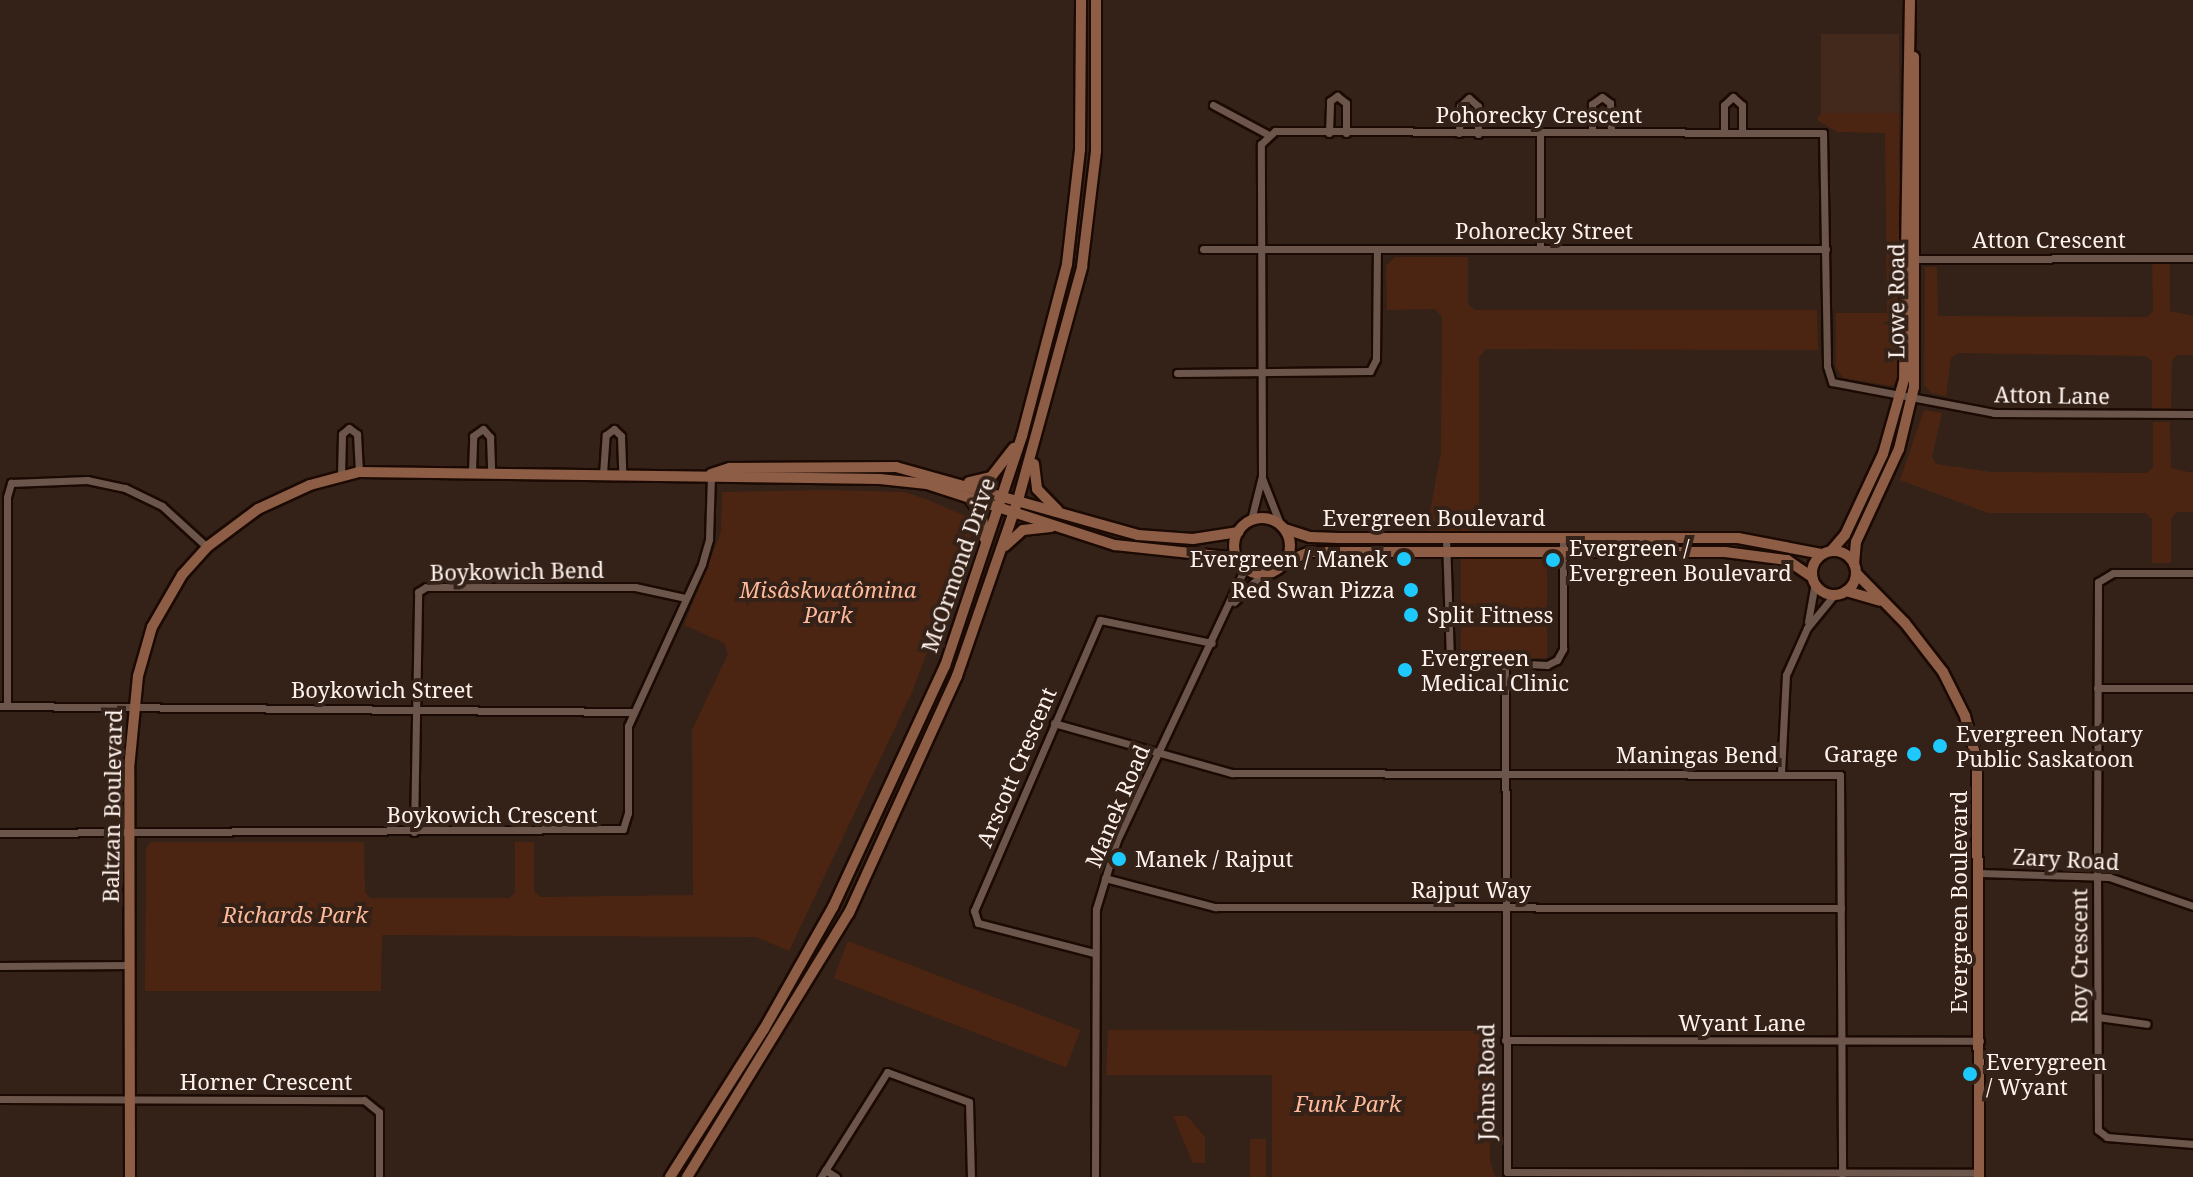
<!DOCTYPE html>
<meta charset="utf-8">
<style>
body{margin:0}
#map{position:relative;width:2193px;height:1177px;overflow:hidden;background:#342117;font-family:"Noto Serif",serif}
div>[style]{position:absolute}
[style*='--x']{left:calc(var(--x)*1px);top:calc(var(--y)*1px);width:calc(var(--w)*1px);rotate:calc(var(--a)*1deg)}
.built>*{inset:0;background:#43281c;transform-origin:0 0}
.green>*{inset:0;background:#4c2512;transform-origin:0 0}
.roads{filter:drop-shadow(2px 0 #1b0a03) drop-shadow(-2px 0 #1b0a03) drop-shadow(0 2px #1b0a03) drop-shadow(0 -2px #1b0a03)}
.street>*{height:7px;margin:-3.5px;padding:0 3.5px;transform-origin:3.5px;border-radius:3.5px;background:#6c554b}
.secondary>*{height:10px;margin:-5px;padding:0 5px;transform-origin:5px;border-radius:5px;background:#8e5d46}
.secondary>.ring{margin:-5px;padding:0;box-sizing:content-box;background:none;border:10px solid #8e5d46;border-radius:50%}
.dots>*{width:22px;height:22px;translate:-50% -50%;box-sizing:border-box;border:4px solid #342117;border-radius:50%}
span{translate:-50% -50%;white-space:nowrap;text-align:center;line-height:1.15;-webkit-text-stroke:8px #342117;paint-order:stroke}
.street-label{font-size:22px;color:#fdf2ed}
.poi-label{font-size:22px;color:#fdf2ed}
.left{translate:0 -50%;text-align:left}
.right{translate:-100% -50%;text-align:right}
.park-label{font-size:22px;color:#fdb99a;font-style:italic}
</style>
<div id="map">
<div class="built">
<div style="left:1821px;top:34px;width:78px;height:79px"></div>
</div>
<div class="green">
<div style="clip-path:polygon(1821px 113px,1899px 113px,1899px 375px,1893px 386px,1843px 378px,1836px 367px,1836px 313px,1887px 313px,1885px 133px,1837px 132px,1817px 120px)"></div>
<div style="clip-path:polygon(1468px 257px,1468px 304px,1475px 310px,1817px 310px,1818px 350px,1486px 349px,1479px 358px,1479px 534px,1426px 534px,1441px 451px,1442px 317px,1435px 309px,1387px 310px,1386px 266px,1395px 257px)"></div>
<div style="clip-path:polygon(2152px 258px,2170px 258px,2170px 311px,2193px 316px,2193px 355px,2177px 355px,2172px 361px,2171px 415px,2152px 415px,2152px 361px,2146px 356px,1958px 353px,1951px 358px,1946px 396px,1931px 393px,1924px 385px,1925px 267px,1937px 267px,1938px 316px,2147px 317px,2153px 311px)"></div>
<div style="clip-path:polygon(1924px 410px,1942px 413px,1932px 457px,1936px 464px,1991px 472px,2147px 473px,2153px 467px,2153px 422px,2170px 422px,2171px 468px,2193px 473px,2193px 512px,2177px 512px,2171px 519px,2171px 563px,2152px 563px,2152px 519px,2146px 513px,1988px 513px,1900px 480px)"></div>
<div style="clip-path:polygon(828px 490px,904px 492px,926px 499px,965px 516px,971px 536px,912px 692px,789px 951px,756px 937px,382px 935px,381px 991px,145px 991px,146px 849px,150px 842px,364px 842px,365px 892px,370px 898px,509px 898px,515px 893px,515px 842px,534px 842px,534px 891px,540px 897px,693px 895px,692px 730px,728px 654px,724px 643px,684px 625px,721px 532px,722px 492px)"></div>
<div style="left:1461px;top:556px;width:86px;height:102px"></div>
<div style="left:848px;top:941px;width:249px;height:40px;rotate:21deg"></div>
<div style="clip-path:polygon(1108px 1030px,1486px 1031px,1491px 1037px,1490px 1160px,1495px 1177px,1272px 1177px,1272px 1075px,1106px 1075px)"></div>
<div style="clip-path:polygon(1173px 1116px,1187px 1116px,1205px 1137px,1205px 1163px,1193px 1163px)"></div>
<div style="left:1250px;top:1139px;width:16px;height:38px"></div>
</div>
<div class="roads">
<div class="street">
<div style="--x:1213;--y:105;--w:61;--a:28.2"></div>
<div style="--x:1592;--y:132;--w:28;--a:-90"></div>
<div style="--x:1592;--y:104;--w:12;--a:-35"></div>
<div style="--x:1602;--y:97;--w:10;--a:37"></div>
<div style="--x:1610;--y:103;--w:29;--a:88"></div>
<div style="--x:1724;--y:132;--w:27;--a:-90"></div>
<div style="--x:1724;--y:105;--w:12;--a:-42"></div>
<div style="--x:1733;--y:97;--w:12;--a:42"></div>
<div style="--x:1742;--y:105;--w:27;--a:90"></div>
<div style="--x:1329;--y:133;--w:32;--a:-88"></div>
<div style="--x:1330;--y:101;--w:9;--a:-36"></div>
<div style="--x:1337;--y:96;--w:11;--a:38"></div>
<div style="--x:1346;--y:103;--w:30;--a:90"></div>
<div style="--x:1459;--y:133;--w:27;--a:-88"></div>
<div style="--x:1460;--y:106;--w:12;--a:-42"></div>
<div style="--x:1469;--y:98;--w:12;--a:42"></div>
<div style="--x:1478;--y:106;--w:28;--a:90"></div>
<div style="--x:1540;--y:248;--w:115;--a:-90"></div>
<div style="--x:1203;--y:249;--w:623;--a:0"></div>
<div style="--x:1911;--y:259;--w:282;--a:-0.2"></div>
<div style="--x:1177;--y:373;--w:193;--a:-0.6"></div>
<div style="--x:1370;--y:371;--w:13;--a:-63"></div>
<div style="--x:1376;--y:359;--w:110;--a:-89.5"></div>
<div style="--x:472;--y:472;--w:36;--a:-88"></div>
<div style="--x:473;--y:436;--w:12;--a:-35"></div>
<div style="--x:483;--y:429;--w:11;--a:49"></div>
<div style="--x:490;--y:437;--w:35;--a:88"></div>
<div style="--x:603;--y:474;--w:39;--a:-86"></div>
<div style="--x:606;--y:435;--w:10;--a:-37"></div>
<div style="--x:614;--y:429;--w:10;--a:45"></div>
<div style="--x:621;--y:436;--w:38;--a:88"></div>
<div style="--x:341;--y:476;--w:42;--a:-88.6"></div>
<div style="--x:342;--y:434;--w:9;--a:-41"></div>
<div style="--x:349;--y:428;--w:10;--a:37"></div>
<div style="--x:357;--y:434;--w:38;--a:87"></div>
<div style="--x:1262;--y:478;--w:49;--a:68.6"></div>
<div style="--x:1251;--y:520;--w:45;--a:-76"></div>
<div style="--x:1262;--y:476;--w:332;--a:-90.2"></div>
<div style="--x:1261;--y:144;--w:19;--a:-43"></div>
<div style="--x:1275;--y:131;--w:548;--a:0.21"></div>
<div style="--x:1823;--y:133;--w:233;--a:89"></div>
<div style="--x:1827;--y:366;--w:17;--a:73"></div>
<div style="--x:1832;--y:382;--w:165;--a:10.8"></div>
<div style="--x:1994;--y:413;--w:199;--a:0.3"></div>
<div style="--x:1446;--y:539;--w:121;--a:88.1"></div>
<div style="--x:1450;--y:660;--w:97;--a:3"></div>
<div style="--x:1547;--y:665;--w:11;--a:-27"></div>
<div style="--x:1557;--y:660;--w:13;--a:-61"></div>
<div style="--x:1563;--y:649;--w:110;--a:-90"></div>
<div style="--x:2193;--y:573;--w:80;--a:180"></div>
<div style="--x:2113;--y:573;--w:17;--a:149"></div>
<div style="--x:2098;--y:582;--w:280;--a:90.2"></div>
<div style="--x:2097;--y:862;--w:268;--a:89.8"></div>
<div style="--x:2098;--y:1130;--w:11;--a:38"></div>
<div style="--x:2107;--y:1137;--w:86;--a:4.7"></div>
<div style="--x:1234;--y:602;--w:40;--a:-45"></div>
<div style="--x:1808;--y:622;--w:39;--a:-80"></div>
<div style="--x:1505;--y:665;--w:507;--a:89.77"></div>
<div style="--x:1507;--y:1172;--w:472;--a:0.1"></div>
<div style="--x:2097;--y:688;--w:96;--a:0"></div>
<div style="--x:0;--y:706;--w:632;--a:0.54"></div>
<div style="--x:7;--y:706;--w:209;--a:-90"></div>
<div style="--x:7;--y:497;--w:15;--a:-74"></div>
<div style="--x:11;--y:483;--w:76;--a:-2.3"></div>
<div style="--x:87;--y:480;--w:39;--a:12"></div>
<div style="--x:125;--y:488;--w:41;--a:25.9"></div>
<div style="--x:162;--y:506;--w:61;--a:42.3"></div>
<div style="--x:1054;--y:723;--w:185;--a:15.7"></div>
<div style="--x:1232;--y:773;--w:608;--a:0.19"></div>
<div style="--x:1840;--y:775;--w:399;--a:89.7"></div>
<div style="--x:1781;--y:773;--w:98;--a:-87.1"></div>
<div style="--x:1786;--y:675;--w:51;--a:-65.9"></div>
<div style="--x:1807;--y:628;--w:43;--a:-50.7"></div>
<div style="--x:414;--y:832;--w:240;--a:-89"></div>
<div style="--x:418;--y:592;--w:9;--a:-32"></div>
<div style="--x:426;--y:587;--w:209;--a:0"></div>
<div style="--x:635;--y:587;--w:51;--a:12.4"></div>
<div style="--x:0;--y:833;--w:623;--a:-0.37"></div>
<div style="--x:623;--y:829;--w:17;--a:-73"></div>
<div style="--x:628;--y:813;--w:87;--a:-90"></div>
<div style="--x:628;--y:726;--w:178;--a:-65.4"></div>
<div style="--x:702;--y:564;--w:26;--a:-74"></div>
<div style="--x:709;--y:539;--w:65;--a:-88.2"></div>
<div style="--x:1979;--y:873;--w:130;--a:1.8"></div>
<div style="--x:2109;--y:877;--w:89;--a:19"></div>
<div style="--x:1105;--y:878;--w:114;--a:14.8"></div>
<div style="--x:1215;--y:907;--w:626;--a:0.09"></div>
<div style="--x:1094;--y:953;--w:120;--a:-165.5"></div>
<div style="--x:978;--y:923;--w:13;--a:-108"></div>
<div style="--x:974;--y:911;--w:317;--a:-66.6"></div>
<div style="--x:1100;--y:620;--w:114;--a:11.6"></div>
<div style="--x:0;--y:966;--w:130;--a:-0.4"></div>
<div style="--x:2098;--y:1017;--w:49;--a:8.1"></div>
<div style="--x:1505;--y:1040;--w:475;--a:0.1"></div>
<div style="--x:0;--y:1099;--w:364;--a:0.2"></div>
<div style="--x:364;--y:1100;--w:19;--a:39"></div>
<div style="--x:379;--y:1112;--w:65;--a:90"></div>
<div style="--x:825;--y:1170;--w:13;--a:32"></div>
<div style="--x:821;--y:1177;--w:124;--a:-57.8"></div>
<div style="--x:887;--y:1072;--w:87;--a:20.1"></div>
<div style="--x:969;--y:1102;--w:75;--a:88.5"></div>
<div style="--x:1095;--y:1177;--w:268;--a:-89.8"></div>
<div style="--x:1096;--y:909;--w:72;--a:-73.1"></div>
<div style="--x:1117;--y:840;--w:301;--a:-64.8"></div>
</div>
<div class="secondary">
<div style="--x:1034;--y:464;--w:25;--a:83"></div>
<div style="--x:1037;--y:489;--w:30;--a:46"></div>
<div style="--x:711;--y:474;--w:20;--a:-18"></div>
<div style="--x:730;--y:468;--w:166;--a:-0.3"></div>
<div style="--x:896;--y:467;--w:251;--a:15.7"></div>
<div style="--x:1138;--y:535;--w:55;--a:4.2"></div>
<div style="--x:1193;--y:539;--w:46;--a:-8.8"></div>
<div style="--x:969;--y:482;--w:23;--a:-13"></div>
<div style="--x:991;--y:477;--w:37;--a:-52"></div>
<div style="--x:970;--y:499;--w:21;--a:55"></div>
<div style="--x:982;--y:516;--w:23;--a:83"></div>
<div class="ring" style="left:1234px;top:518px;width:46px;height:46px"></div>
<div style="--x:1285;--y:529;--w:26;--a:18"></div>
<div style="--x:1310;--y:537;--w:29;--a:2"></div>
<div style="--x:1339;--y:538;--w:399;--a:0"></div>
<div style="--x:1738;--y:538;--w:86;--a:10.8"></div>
<div style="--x:1005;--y:546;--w:24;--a:-42"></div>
<div style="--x:1023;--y:530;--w:28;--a:-6"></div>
<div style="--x:1831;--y:551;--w:21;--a:-49"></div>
<div style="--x:1845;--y:535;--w:89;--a:-64.9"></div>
<div style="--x:1883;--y:454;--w:77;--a:-74.2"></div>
<div style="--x:1904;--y:380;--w:380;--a:-89.1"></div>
<div class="ring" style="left:1812px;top:551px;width:34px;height:34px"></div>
<div style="--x:1285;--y:562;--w:27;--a:-22"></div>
<div style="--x:1310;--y:552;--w:415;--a:0"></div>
<div style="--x:1725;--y:552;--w:63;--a:7.4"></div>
<div style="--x:1787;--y:560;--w:30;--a:34"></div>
<div style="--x:1854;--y:564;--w:22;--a:-85"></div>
<div style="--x:1856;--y:542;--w:102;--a:-65.2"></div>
<div style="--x:1899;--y:449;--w:64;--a:-76.4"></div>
<div style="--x:1914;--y:387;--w:330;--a:-90"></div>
<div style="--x:1856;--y:573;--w:70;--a:45.6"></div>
<div style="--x:1905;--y:623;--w:62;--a:52.2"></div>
<div style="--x:1943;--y:672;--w:49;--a:63.4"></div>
<div style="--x:1965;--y:716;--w:47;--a:75.1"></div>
<div style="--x:1977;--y:761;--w:416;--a:89.7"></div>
<div style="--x:1846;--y:591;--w:35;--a:16"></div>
<div style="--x:130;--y:1177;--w:408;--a:-90.1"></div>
<div style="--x:129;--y:769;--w:93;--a:-84.5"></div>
<div style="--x:138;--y:676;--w:51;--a:-74.1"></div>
<div style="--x:152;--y:627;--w:60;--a:-60"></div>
<div style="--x:182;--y:575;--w:38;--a:-48"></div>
<div style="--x:207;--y:547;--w:64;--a:-36.7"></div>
<div style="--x:258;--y:509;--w:57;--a:-24.8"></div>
<div style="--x:310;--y:485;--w:51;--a:-14.9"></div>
<div style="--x:359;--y:472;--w:521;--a:0.77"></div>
<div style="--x:880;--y:479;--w:47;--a:6.1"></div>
<div style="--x:927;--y:484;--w:198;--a:18"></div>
<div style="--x:1115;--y:545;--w:123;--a:6.1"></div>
<div style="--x:670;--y:1177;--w:175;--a:-57.6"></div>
<div style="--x:764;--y:1029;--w:140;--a:-60.5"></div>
<div style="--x:833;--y:907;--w:266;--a:-65.1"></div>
<div style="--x:945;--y:666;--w:243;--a:-71.5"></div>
<div style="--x:1022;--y:436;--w:178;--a:-75.3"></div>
<div style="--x:1067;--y:264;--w:115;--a:-83.5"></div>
<div style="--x:1080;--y:150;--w:150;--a:-89.6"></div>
<div style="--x:687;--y:1177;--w:310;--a:-58.5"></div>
<div style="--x:849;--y:913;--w:260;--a:-65.5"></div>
<div style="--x:957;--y:676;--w:186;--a:-70.9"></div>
<div style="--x:1018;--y:500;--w:242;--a:-74.6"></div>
<div style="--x:1082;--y:267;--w:117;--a:-83.1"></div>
<div style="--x:1096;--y:151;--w:151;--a:-90"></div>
</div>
</div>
<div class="dots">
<div style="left:1404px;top:559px;background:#1dc9fd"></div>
<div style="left:1553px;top:560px;background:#1dc9fd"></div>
<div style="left:1411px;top:590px;background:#1dc9fd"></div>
<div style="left:1411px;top:615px;background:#1dc9fd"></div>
<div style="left:1405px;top:670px;background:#1dc9fd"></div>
<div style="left:1940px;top:746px;background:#1dc9fd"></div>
<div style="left:1914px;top:754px;background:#1dc9fd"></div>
<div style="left:1119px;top:859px;background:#1dc9fd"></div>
<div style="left:1970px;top:1074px;background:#1dc9fd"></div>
</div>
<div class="street-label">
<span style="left:1539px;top:115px">Pohorecky Crescent</span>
<span style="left:1544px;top:231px">Pohorecky Street</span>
<span style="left:2049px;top:240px">Atton Crescent</span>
<span style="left:1896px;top:301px;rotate:-90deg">Lowe Road</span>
<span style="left:2052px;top:395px;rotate:1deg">Atton Lane</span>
<span style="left:1434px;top:518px">Evergreen Boulevard</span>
<span style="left:958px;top:565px;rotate:-71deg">McOrmond Drive</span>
<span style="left:517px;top:571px;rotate:-1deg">Boykowich Bend</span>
<span style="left:382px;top:690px">Boykowich Street</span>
<span style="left:1697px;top:755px">Maningas Bend</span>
<span style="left:1016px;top:767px;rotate:-67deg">Arscott Crescent</span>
<span style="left:112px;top:806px;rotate:-89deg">Baltzan Boulevard</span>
<span style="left:1117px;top:806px;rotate:-67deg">Manek Road</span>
<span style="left:492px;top:815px">Boykowich Crescent</span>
<span style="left:2066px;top:859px;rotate:3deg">Zary Road</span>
<span style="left:1471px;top:890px">Rajput Way</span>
<span style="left:1959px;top:902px;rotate:-90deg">Evergreen Boulevard</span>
<span style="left:2079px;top:956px;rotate:-90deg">Roy Crescent</span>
<span style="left:1742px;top:1023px">Wyant Lane</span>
<span style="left:266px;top:1082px">Horner Crescent</span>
<span style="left:1486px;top:1082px;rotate:-90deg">Johns Road</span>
</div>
<div class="poi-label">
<span class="left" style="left:1569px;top:560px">Evergreen /<br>Evergreen Boulevard</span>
<span class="right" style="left:1388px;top:559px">Evergreen / Manek</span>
<span class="right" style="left:1395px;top:590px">Red Swan Pizza</span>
<span class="left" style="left:1427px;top:615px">Split Fitness</span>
<span class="left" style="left:1421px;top:670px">Evergreen<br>Medical Clinic</span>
<span class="left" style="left:1956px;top:746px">Evergreen Notary<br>Public Saskatoon</span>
<span class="right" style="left:1898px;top:754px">Garage</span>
<span class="left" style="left:1135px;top:859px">Manek / Rajput</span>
<span class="left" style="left:1986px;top:1074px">Everygreen<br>/ Wyant</span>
</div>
<div class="park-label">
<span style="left:828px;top:602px">Misâskwatômina<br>Park</span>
<span style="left:295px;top:915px">Richards Park</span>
<span style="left:1348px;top:1104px">Funk Park</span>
</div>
</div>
